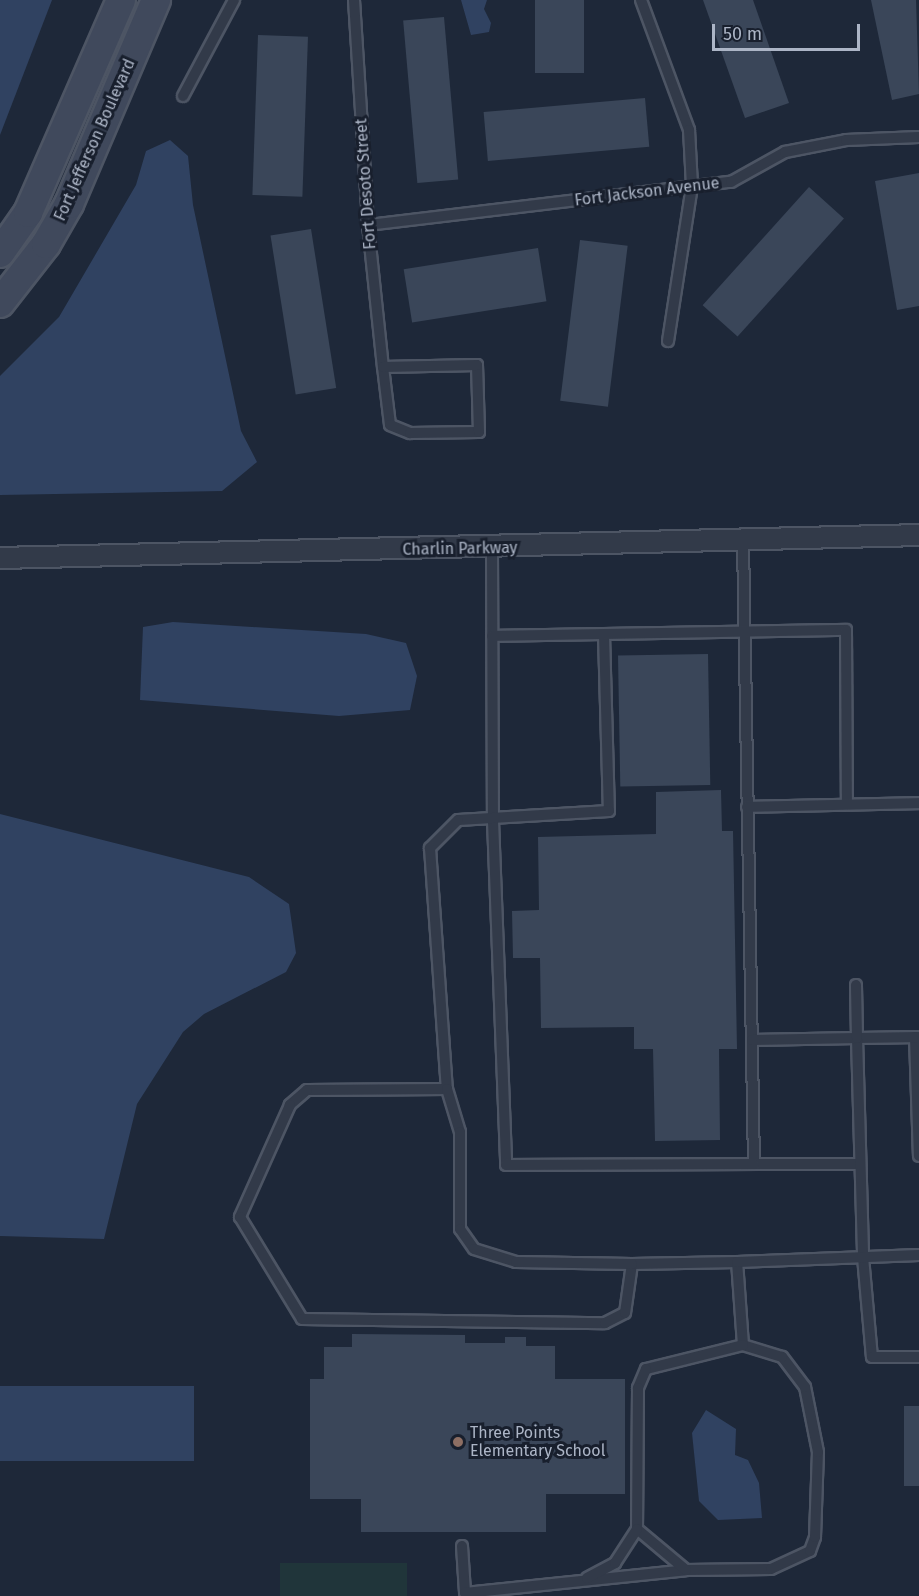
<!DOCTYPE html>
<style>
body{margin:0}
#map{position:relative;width:919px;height:1596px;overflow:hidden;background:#1e2839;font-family:"Fira Sans",sans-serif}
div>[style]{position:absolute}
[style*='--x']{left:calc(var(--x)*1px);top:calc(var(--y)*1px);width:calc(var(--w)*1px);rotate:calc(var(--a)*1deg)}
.green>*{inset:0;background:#20353a;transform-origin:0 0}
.water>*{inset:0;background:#304261;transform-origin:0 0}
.building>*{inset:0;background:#3a4659;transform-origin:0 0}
.roads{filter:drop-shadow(2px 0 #4d5564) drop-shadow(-2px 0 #4d5564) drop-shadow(0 2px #4d5564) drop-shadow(0 -2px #4d5564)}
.lane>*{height:10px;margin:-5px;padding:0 5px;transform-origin:5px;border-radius:5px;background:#323a49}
.street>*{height:20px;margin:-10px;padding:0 10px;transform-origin:10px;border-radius:10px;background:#323a49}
.secondary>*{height:28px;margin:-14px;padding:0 14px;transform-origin:14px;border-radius:14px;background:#40495c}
.dots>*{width:16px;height:16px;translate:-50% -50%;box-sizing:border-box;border:3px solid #181f2d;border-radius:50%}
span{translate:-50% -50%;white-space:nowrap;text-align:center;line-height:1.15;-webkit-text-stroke:6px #181f2d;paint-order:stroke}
.street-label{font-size:16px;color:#acb5c6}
.poi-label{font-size:16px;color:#acb5c6}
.left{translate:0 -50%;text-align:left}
.scale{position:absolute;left:712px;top:24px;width:148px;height:27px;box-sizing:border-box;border:3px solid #acb5c6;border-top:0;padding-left:8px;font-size:18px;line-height:21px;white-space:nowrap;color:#acb5c6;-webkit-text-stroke:4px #181f2d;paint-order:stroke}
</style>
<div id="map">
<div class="green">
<div style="left:407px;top:1563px;width:33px;height:127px;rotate:90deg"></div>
</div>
<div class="water">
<div style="clip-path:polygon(0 0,52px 0,0 135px)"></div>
<div style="clip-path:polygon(461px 0,487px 0,484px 9px,491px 23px,489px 32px,471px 35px)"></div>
<div style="clip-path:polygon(170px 140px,188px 156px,193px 205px,241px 431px,257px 462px,222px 491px,0 495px,0 376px,59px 317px,136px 185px,146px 151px)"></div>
<div style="clip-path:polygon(173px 622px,366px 634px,406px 643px,417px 676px,410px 710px,339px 716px,140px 700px,143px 627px)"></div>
<div style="clip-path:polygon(0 814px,249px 877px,289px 904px,296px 953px,286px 972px,204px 1014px,183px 1032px,137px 1104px,104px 1239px,0 1236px)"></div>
<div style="left:0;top:1386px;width:194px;height:75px"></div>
<div style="clip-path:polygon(706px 1410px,736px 1429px,735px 1455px,748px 1460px,759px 1483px,762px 1518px,718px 1520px,699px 1501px,692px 1433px)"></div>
</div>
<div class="building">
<div style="left:535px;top:0;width:49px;height:73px"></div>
<div style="clip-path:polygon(703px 0,753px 0,789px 103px,745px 118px)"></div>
<div style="clip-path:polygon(871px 0,916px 0,919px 94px,892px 100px)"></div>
<div style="left:444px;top:17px;width:163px;height:41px;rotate:85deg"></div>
<div style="left:258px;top:35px;width:50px;height:160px;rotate:2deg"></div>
<div style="left:645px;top:98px;width:49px;height:162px;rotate:85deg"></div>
<div style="clip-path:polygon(919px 173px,919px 306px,897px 310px,875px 181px)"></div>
<div style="left:809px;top:187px;width:47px;height:159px;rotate:42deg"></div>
<div style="left:311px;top:229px;width:161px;height:41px;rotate:81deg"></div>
<div style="left:580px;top:240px;width:48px;height:162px;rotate:7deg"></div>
<div style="left:538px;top:248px;width:54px;height:136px;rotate:81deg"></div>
<div style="left:708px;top:654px;width:131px;height:90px;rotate:89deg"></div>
<div style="clip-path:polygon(721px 790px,722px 831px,733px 831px,737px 1049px,719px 1049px,720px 1140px,655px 1141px,653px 1049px,634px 1049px,634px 1027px,541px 1028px,540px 958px,513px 958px,512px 911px,539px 910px,538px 837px,656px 834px,656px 792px)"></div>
<div style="clip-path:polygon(352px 1334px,465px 1335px,465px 1343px,505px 1343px,505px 1337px,526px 1337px,526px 1346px,555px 1346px,555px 1379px,625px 1379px,625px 1494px,546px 1494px,546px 1532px,361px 1532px,361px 1499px,310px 1499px,310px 1379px,324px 1379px,324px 1347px,352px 1347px)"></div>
<div style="left:904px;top:1406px;width:15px;height:80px"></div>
</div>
<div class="roads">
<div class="lane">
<div style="--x:354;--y:0;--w:225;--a:86.4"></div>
<div style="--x:368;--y:225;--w:143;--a:84"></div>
<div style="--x:383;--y:367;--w:58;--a:83.1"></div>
<div style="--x:390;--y:425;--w:22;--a:22"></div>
<div style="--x:410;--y:433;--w:69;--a:-0.8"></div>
<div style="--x:479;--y:432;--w:67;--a:-91.7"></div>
<div style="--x:477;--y:365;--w:94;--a:178.8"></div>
<div style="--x:641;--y:0;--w:139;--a:69.7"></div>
<div style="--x:689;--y:130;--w:56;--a:86.9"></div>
<div style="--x:692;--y:186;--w:157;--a:98.8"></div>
<div style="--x:183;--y:96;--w:109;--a:-62"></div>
<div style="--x:368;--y:225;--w:366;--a:-6.8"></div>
<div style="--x:731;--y:182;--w:62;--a:-29.1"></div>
<div style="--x:785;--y:152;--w:62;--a:-11.1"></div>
<div style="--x:846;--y:140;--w:73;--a:-2.4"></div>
<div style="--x:743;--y:541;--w:623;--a:88.99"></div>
<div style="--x:754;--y:1164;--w:106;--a:0"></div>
<div style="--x:492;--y:548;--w:273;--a:89.8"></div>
<div style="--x:493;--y:821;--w:344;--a:87.8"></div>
<div style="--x:506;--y:1165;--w:248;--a:-0.2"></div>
<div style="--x:604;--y:635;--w:176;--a:88.4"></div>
<div style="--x:609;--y:811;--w:151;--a:176.6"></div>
<div style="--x:458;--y:820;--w:40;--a:135"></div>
<div style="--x:430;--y:848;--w:242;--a:86"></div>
<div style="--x:447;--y:1089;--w:140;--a:179.6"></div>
<div style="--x:307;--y:1090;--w:23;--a:139"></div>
<div style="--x:290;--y:1105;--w:123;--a:114.1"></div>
<div style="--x:240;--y:1217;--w:119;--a:58.7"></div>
<div style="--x:302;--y:1319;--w:303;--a:0.8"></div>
<div style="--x:605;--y:1323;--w:22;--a:-27"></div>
<div style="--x:625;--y:1313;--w:49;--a:-81.9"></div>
<div style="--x:632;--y:1264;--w:105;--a:-1.1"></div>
<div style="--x:492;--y:636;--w:354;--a:-1"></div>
<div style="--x:846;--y:630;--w:174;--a:89.7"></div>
<div style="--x:747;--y:807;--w:172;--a:-1.3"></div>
<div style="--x:915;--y:1037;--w:119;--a:88.1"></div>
<div style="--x:919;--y:1037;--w:62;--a:179.1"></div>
<div style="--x:857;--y:1038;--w:219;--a:88.4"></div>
<div style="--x:863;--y:1257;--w:100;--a:84.9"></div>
<div style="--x:872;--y:1357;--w:47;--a:0"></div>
<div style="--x:752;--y:1040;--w:105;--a:-1.1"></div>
<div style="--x:857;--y:1038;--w:53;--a:-91.1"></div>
<div style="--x:447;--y:1089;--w:45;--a:73.2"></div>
<div style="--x:460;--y:1132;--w:97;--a:90"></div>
<div style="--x:460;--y:1229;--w:24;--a:55"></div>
<div style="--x:474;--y:1249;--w:44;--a:17.2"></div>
<div style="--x:516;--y:1262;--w:116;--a:1"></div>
<div style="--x:743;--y:1345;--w:83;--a:-94.1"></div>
<div style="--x:737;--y:1262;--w:182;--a:-2.2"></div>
<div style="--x:462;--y:1546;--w:47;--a:86.3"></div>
<div style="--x:465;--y:1593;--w:222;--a:-5.9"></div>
<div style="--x:686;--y:1570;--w:85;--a:-0.7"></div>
<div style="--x:771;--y:1569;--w:43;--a:-24.8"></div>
<div style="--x:810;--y:1551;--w:15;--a:-70"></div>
<div style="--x:815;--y:1537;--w:85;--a:-88"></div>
<div style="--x:818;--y:1452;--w:66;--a:-101.3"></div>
<div style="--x:805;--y:1387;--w:38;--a:-127"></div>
<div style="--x:782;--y:1357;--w:41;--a:-162.9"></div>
<div style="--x:743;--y:1345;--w:100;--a:166.1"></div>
<div style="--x:646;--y:1369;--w:21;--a:113"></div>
<div style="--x:638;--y:1388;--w:141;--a:90.4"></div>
<div style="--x:637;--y:1529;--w:64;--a:39.9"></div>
<div style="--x:587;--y:1578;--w:32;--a:-28"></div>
<div style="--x:615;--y:1563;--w:40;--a:-57.1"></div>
</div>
<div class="street">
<div style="--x:0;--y:558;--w:919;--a:-1.43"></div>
</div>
<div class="secondary">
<div style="--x:0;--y:253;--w:49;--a:-55"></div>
<div style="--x:28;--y:213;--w:232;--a:-66.4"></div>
<div style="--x:0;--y:303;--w:75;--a:-52.1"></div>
<div style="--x:46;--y:244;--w:46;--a:-60.1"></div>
<div style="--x:69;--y:204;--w:222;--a:-66.9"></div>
</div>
</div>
<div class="dots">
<div style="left:458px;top:1442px;background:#8d6e63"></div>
</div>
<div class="street-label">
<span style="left:95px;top:140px;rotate:-66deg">Fort Jefferson Boulevard</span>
<span style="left:366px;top:184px;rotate:-94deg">Fort Desoto Street</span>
<span style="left:647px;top:192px;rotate:-7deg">Fort Jackson Avenue</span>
<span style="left:460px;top:549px;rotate:-1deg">Charlin Parkway</span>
</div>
<div class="poi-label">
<span class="left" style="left:470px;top:1442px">Three Points<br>Elementary School</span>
</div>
<div class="scale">50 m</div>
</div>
